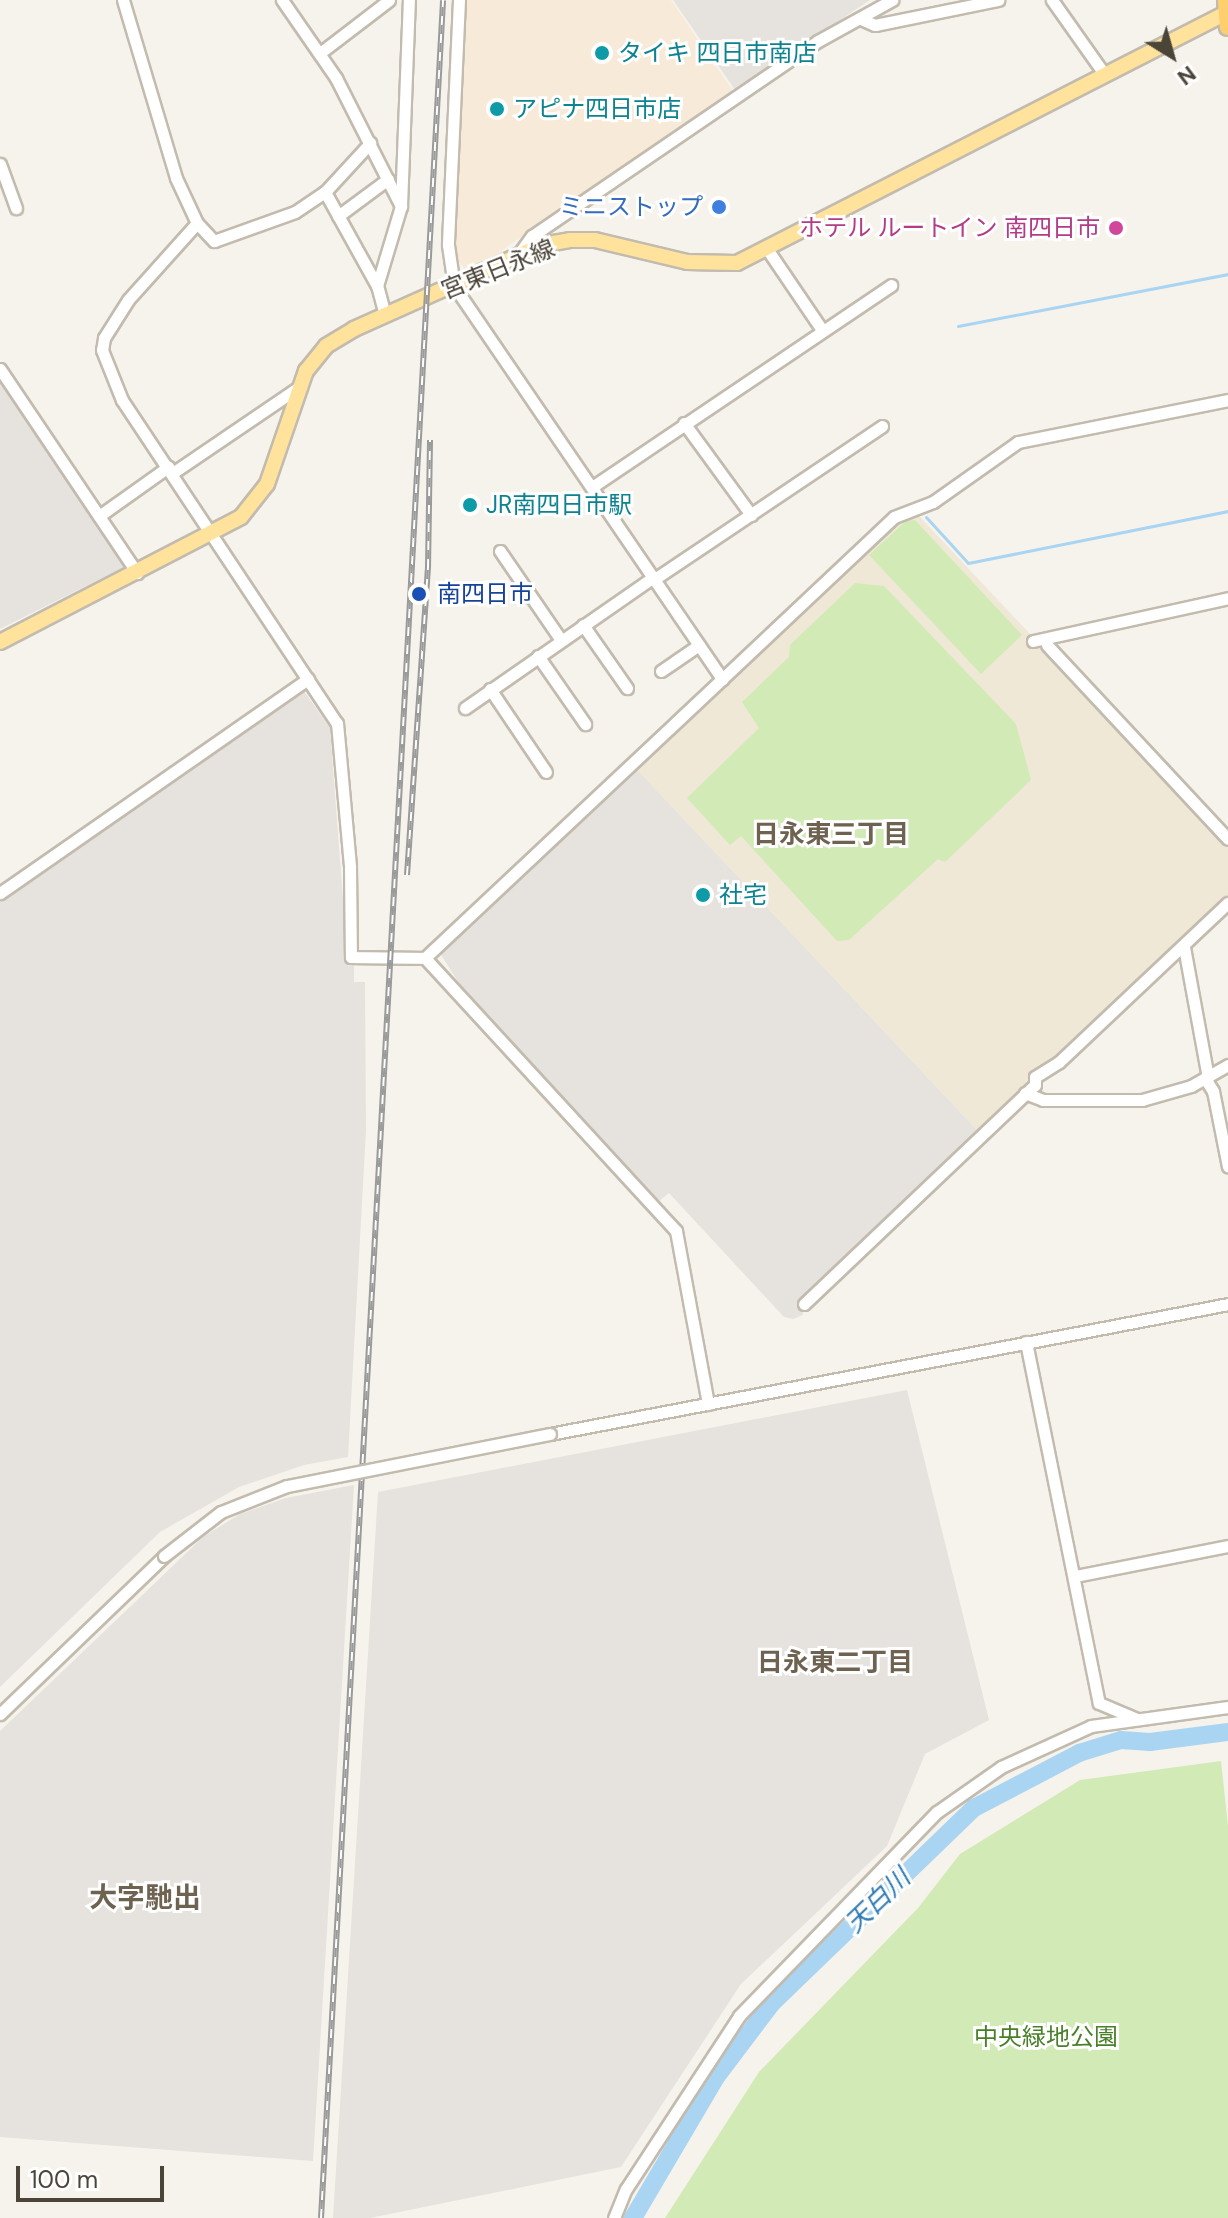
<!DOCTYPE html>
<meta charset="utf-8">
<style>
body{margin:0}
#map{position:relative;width:1228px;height:2218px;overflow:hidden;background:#f6f3ec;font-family:"DM Sans","Noto Sans JP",sans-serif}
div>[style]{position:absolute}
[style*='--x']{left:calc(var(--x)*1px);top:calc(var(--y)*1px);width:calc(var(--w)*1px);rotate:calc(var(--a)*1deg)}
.commercial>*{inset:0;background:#f7ead8}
.industrial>*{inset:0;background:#e6e2dd}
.education>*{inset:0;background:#efe8d6}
.green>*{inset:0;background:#d2eab5}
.stream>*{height:3px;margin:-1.5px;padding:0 1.5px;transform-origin:1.5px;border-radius:1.5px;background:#a9d4f2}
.river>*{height:18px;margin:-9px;padding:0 9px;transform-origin:9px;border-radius:9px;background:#a9d4f2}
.roads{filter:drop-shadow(2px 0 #c2bbae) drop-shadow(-2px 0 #c2bbae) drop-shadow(0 2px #c2bbae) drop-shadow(0 -2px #c2bbae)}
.minor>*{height:11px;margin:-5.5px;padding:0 5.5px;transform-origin:5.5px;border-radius:5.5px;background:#fff}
.major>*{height:14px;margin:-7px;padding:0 7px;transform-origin:7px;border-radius:7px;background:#ffe39c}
.highway>*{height:16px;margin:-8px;padding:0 8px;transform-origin:8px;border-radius:8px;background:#ffcf6e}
.rail>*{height:6px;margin-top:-3px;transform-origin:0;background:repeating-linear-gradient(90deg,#fff 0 9px,#9a9a9a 0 18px);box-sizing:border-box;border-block:2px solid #9a9a9a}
.bridges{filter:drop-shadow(2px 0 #c2bbae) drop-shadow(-2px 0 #c2bbae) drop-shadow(0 2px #c2bbae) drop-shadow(0 -2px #c2bbae)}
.minor-bridge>*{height:11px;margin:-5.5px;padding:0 5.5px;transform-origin:5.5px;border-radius:5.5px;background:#fff}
.dots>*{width:22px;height:22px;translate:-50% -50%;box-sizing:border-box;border:4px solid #fff;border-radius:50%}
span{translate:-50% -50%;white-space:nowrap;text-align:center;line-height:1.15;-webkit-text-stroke:6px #fff;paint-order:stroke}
.culture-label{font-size:24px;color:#0d838f}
.left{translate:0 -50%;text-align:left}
.shop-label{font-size:24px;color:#366cbe}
.right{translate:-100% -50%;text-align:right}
.hotel-label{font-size:24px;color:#b23c85}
.street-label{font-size:24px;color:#4b4439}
.transit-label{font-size:24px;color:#164399}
.park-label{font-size:24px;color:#4a7f2a}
.neighbourhood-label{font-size:26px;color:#6e6250;font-weight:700}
.water-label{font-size:26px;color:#2e7ab2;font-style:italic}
.quarter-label{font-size:28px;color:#6e6250;font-weight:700}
.north{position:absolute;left:1132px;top:16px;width:80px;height:80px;-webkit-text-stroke:6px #fff;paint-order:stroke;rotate:143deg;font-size:22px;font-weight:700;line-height:32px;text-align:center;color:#4b4439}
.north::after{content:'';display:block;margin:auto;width:28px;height:36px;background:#4b4439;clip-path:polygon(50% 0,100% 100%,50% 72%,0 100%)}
.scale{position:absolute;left:16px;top:2166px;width:148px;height:36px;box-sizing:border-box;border:4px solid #4b4439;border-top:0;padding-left:10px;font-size:24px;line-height:28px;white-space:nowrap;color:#4b4439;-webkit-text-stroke:6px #fff;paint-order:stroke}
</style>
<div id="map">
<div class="commercial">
<div style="clip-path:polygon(462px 0,671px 0,733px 91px,469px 273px,457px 260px,452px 238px)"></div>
</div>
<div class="industrial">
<div style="clip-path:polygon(673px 0,870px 0,735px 90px)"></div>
<div style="clip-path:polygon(0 378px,126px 566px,0 629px)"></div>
<div style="clip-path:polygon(304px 691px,330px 728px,348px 966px,354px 965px,354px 982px,365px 982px,366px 1130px,348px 1457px,304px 1465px,239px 1487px,160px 1532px,0 1687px,0 901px)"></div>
<div style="clip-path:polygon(634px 766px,978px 1131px,801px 1298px,803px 1315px,793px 1319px,784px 1317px,669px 1193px,658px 1202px,467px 996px,438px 950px)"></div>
<div style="clip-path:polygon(907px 1390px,989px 1720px,925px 1754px,887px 1846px,741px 1984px,621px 2167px,370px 2218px,333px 2218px,378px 1492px)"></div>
<div style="clip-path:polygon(354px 1485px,313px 2161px,0 2137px,0 1731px,203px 1537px,240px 1514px,286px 1498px)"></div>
</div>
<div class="education">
<div style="clip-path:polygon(918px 515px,1228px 844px,1228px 899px,1056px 1058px,1030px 1076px,1030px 1083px,978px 1131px,634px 767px,904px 516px)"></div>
</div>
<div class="green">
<div style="clip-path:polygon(915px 520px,1022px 635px,981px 674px,869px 555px,906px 521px)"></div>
<div style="clip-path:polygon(855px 583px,884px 586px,1016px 724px,1031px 780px,945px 862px,938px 859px,849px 940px,837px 941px,741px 836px,730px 845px,687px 798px,759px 728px,742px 702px,789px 657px,790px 645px)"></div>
<div style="clip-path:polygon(1221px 1761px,1228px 1826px,1228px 2218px,665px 2218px,759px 2072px,918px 1908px,960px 1854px,1080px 1780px)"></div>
</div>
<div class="stream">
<div style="--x:958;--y:326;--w:275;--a:-10.9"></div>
<div style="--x:926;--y:517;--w:62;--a:47.6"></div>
<div style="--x:968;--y:563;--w:265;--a:-11.3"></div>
</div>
<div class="river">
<div style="--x:633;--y:2218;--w:164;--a:-59.5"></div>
<div style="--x:716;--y:2077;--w:93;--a:-52.9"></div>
<div style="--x:772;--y:2003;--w:281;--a:-44"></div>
<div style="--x:974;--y:1808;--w:119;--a:-27.6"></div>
<div style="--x:1079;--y:1753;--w:44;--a:-17.2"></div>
<div style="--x:1121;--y:1740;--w:29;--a:4"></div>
<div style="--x:1150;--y:1742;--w:79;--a:-7.3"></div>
</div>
<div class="roads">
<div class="minor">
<div style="--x:123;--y:0;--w:186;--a:73.4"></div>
<div style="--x:176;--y:178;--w:50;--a:65"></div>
<div style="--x:197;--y:223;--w:25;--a:47"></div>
<div style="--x:214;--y:241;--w:86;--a:-19.7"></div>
<div style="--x:295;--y:212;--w:36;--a:-34"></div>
<div style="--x:325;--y:192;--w:67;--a:-47.4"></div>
<div style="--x:282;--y:0;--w:95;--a:55.3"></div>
<div style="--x:336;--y:78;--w:144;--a:63.1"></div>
<div style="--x:459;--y:0;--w:245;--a:92.6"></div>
<div style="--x:448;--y:245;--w:41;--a:81.7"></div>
<div style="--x:454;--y:286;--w:476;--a:55.7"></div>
<div style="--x:722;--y:679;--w:407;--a:136.8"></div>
<div style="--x:425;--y:958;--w:371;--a:47.4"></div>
<div style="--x:676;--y:1231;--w:176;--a:79.5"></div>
<div style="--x:1052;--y:0;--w:92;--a:54.8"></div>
<div style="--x:863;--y:20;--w:13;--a:23"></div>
<div style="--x:875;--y:25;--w:126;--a:-11.5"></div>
<div style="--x:320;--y:53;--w:87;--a:-37.5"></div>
<div style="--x:0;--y:164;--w:47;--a:70"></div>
<div style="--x:325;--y:192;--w:107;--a:61"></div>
<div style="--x:338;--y:216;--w:62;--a:-36.5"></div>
<div style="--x:197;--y:223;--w:103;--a:131.9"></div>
<div style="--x:128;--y:300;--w:45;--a:122.3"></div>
<div style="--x:104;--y:338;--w:12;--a:99"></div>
<div style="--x:102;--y:350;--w:54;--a:68.2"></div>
<div style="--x:122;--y:400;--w:388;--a:56.4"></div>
<div style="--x:337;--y:723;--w:145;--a:84.8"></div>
<div style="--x:350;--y:867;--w:90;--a:89.4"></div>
<div style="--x:351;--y:957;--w:74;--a:0.8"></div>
<div style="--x:767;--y:249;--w:98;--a:55.8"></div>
<div style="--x:518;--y:255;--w:24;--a:-54"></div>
<div style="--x:532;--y:236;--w:346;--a:-34.3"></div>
<div style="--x:818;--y:41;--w:85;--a:-29"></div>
<div style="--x:385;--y:315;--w:30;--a:-105"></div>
<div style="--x:377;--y:286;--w:84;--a:-73.3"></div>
<div style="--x:401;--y:206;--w:206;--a:-87.8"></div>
<div style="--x:0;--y:369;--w:246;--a:56.1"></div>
<div style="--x:684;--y:423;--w:114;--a:53.9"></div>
<div style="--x:174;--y:472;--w:151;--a:-34.2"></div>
<div style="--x:592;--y:487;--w:361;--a:-34"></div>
<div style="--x:99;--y:516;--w:85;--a:-35.4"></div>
<div style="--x:500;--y:551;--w:108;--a:55.6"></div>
<div style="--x:653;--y:580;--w:276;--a:-33.9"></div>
<div style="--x:583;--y:625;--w:77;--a:55.1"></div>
<div style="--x:1033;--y:641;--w:200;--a:-12.4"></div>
<div style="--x:1047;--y:645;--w:265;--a:47"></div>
<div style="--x:538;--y:656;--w:83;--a:55.3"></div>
<div style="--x:661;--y:671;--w:46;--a:-34.4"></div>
<div style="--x:722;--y:679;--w:236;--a:-43.3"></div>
<div style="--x:894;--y:517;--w:42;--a:-21"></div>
<div style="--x:933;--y:502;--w:104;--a:-35.2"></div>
<div style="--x:1018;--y:442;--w:214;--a:-11.3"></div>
<div style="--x:490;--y:689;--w:100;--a:56"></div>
<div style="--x:465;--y:708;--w:228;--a:-34.8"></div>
<div style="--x:0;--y:893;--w:375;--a:-34.8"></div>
<div style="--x:1184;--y:947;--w:133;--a:79.6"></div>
<div style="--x:1206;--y:1080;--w:13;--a:58"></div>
<div style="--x:1213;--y:1091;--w:77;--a:78.8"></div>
<div style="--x:1025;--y:1093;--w:19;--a:21"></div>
<div style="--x:1043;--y:1100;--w:99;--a:0"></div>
<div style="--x:1142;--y:1100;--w:51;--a:-15.9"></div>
<div style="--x:1191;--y:1086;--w:43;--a:-29.6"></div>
<div style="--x:804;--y:1304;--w:318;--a:-43.5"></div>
<div style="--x:1035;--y:1085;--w:8;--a:-90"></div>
<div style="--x:1035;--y:1077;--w:28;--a:-32"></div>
<div style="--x:1059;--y:1062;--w:232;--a:-43.3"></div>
<div style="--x:1026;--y:1342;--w:368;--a:78.6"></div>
<div style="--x:1099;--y:1703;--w:41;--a:22.8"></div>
<div style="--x:550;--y:1434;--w:690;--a:-10.85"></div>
<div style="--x:1075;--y:1576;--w:156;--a:-11.1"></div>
<div style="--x:0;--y:1714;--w:228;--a:-43.9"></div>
<div style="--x:614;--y:2218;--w:31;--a:-68"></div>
<div style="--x:626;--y:2189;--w:207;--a:-56.8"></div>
<div style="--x:739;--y:2016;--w:284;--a:-45.9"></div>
<div style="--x:937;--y:1812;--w:78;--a:-35.1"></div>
<div style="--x:1001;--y:1767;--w:99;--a:-24.5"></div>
<div style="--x:1091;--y:1726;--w:138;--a:-7.9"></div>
</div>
<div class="major">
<div style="--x:0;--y:642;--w:271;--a:-27.4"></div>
<div style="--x:241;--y:517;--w:42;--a:-51.8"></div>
<div style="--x:267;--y:484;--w:120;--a:-71"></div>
<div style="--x:306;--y:371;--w:32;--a:-51"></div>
<div style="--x:326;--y:346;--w:33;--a:-31"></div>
<div style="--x:354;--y:329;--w:206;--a:-24.1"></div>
<div style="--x:542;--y:245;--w:28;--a:-10"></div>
<div style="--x:570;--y:240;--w:25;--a:0"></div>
<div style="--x:595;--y:240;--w:95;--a:13.4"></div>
<div style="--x:687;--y:262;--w:50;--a:1.1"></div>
<div style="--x:737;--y:263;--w:551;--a:-27.08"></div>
</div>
<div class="highway">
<div style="--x:1226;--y:0;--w:27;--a:86"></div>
</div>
</div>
<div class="rail">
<div style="--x:407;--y:875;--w:308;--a:-86.1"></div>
<div style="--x:428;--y:568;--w:128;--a:-89.1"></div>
<div style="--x:321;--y:2218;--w:2221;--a:-86.85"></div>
</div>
<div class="bridges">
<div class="minor-bridge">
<div style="--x:164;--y:1556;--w:72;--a:-37.7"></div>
<div style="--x:221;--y:1512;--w:71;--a:-21.5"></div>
<div style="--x:287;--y:1486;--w:268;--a:-11.2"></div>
</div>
</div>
<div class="dots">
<div style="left:602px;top:53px;background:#0f9aa8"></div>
<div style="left:497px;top:109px;background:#0f9aa8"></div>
<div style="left:719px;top:207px;background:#3f7fe0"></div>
<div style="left:1116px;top:228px;background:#d1479c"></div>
<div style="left:470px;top:505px;background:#0f9aa8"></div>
<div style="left:419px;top:594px;background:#1a4fb4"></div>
<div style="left:703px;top:895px;background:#0f9aa8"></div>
</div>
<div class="culture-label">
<span class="left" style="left:618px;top:53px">タイキ 四日市南店</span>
<span class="left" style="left:513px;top:109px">アピナ四日市店</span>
<span class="left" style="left:486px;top:505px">JR南四日市駅</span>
<span class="left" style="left:719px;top:895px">社宅</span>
</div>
<div class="shop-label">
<span class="right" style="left:703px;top:207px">ミニストップ</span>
</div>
<div class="hotel-label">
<span class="right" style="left:1100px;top:228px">ホテル ルートイン 南四日市</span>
</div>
<div class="street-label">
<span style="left:498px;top:269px;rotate:-22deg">宮東日永線</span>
</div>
<div class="transit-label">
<span class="left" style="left:437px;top:594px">南四日市</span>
</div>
<div class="park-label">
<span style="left:1046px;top:2037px">中央緑地公園</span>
</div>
<div class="neighbourhood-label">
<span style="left:831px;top:835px">日永東三丁目</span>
<span style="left:835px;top:1663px">日永東二丁目</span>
</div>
<div class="water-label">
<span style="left:878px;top:1901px;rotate:-44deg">天白川</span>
</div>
<div class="quarter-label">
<span style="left:145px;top:1898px">大字馳出</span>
</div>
<div class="north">N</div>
<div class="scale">100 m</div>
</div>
